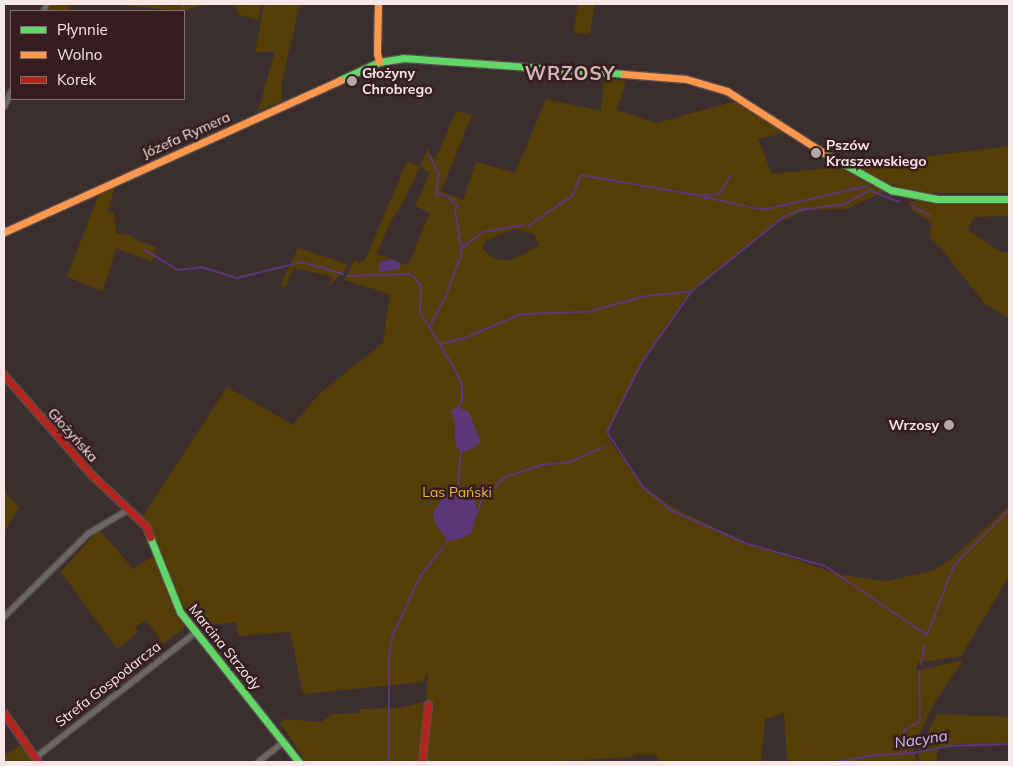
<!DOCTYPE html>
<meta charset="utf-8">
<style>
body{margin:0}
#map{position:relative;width:1013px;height:766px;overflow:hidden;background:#3b2e2e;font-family:Mulish,sans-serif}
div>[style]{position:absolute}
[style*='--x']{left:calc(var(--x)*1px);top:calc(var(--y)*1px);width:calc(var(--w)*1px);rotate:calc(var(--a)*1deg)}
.green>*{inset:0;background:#553e06}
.water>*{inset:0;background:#5a3778}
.stream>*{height:2px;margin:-1px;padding:0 1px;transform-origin:1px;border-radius:1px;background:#5a3778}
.roads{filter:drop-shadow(1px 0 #584c4d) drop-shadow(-1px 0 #584c4d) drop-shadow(0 1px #584c4d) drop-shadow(0 -1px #584c4d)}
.street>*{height:5px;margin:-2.5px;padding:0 2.5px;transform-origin:2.5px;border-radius:2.5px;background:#6b6765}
.fast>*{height:7px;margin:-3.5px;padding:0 3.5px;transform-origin:3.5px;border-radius:3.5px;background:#63d668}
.slow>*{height:7px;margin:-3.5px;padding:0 3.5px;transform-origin:3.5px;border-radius:3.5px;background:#ff974d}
.jam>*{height:7px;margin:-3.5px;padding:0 3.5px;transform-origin:3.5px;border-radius:3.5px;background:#b3261e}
.dots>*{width:14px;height:14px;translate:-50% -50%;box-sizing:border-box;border:2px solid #361e20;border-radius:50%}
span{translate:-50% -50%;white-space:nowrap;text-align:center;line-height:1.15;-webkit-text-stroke:5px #361e20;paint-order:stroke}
.poi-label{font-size:14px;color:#f8e7e8;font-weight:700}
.left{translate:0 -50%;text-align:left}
.right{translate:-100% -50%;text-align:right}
.street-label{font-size:14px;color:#f8e7e8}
.park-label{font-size:14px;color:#efb739}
.water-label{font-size:15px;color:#d5b8f5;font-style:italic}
.district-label{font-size:19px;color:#d5b5b6;font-weight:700;letter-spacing:1px}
.frame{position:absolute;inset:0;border:5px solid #f8e7e8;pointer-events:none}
.legend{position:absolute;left:10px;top:10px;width:175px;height:90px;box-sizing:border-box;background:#361e20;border:1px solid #846e70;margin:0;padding:6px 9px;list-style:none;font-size:15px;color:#f8e7e8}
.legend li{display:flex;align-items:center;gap:10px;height:25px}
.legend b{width:25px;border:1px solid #846e70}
</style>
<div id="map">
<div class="green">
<div style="clip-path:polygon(48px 4px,70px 4px,68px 11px,45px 11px)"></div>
<div style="clip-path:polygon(115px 4px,208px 4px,181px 11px)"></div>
<div style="clip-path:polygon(236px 4px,261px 4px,258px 20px,237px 14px)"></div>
<div style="clip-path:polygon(264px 4px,300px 4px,282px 81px,282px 101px,258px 111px,275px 51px,255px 53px)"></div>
<div style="clip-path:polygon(578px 4px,595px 4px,590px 34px,573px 33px)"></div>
<div style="clip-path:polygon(evenodd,604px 79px,626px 81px,617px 110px,656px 123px,736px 101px,787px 132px,758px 139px,772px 174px,838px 167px,883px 192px,847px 209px,806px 210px,784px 220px,782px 217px,692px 291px,642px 362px,608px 432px,611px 443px,643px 487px,676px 509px,748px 544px,841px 575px,886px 581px,933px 571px,955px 556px,1009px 506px,1009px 576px,961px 656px,917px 663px,917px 676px,921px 670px,963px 660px,935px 702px,913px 746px,916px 762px,787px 762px,784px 713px,765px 719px,761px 762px,659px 762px,657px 755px,638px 754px,629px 757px,549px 762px,306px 762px,280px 723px,284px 719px,321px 722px,332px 714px,358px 713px,360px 709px,401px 708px,426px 701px,428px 670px,423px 682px,303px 694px,290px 632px,238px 636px,236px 622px,198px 626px,184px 608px,143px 516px,227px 387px,293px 425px,320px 393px,383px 343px,390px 294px,344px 280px,355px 259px,359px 262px,365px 260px,407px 161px,420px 167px,427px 149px,435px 160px,456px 111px,472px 115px,441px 191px,463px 200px,476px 162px,515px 173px,546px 99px,601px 111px,604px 79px,420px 167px,430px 173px,415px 206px,430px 213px,408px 265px,400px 263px,400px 269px,385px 260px,393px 259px,377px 254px,389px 224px,401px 206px,420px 167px,604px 79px,516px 229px,534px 234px,539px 246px,509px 261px,492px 258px,482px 248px,486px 240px,516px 229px)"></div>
<div style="clip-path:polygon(1009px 146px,1009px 193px,923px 193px,879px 181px,856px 168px,866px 162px,898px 160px)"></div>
<div style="clip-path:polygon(115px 186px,108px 212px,114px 213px,116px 233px,131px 236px,140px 242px,156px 247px,152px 262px,116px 248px,103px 291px,67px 277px,100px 191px)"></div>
<div style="clip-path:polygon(913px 201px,1009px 203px,1009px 216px,974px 217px,968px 230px,1001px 252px,1009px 253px,1009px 318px,985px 304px,940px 247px,929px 237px,932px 223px,912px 210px,909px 202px)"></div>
<div style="clip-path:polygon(298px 248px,347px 264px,344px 271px,330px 286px,328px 285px,333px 277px,294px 268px,285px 288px,281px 284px)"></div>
<div style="clip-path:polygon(4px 492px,19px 507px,4px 532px)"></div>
<div style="clip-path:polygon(99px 529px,133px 569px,155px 555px,171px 602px,185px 627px,163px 644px,146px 620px,135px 627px,138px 632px,117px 649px,61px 572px)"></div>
<div style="clip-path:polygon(937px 714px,1009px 717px,1009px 743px,956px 744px,919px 750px)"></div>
<div style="clip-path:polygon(20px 745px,34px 762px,4px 762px,4px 756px)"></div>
<div style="clip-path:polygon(938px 749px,936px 762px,920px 762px,918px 753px)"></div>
</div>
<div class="water">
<div style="clip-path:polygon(393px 259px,400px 263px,400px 269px,379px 272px,379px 262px)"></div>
<div style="clip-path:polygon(457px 407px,469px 412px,480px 440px,479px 444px,468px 451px,461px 451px,457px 448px,455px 441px,455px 424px,451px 411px)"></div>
<div style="clip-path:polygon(458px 485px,475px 499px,477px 513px,472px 533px,460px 539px,448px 541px,435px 523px,433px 513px,441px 500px)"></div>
</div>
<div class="stream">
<div style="--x:182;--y:11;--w:7;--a:-74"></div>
<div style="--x:429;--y:156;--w:21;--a:61"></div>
<div style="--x:439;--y:174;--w:20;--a:99"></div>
<div style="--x:436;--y:194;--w:2;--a:63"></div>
<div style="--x:437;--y:196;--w:4;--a:-34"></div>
<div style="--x:440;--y:194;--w:11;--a:22"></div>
<div style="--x:450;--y:198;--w:10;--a:45"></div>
<div style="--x:457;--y:205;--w:5;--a:112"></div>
<div style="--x:455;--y:210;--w:44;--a:80.8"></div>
<div style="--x:462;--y:253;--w:43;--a:110.6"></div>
<div style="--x:447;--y:293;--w:38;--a:117"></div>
<div style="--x:704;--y:197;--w:60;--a:12.4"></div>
<div style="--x:763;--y:210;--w:107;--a:-13"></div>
<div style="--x:899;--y:202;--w:32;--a:-158"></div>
<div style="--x:869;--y:190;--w:27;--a:149"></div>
<div style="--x:846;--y:204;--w:47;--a:172.7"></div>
<div style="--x:799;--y:210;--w:19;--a:155"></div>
<div style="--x:782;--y:218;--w:116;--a:141"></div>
<div style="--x:692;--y:291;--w:87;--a:125.2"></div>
<div style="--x:642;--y:362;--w:78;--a:116.6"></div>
<div style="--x:607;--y:432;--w:66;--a:56.8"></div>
<div style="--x:643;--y:487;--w:35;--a:40"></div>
<div style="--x:670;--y:510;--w:85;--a:23.6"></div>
<div style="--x:748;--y:544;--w:80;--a:15.9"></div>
<div style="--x:825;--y:566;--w:123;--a:34.1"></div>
<div style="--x:927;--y:635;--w:75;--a:-68.9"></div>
<div style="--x:954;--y:565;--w:78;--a:-45"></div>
<div style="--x:912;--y:206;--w:21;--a:28"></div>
<div style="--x:528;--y:226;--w:53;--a:-34.3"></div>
<div style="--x:572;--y:196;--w:23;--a:-67"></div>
<div style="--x:581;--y:175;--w:123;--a:9.8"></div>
<div style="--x:702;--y:196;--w:18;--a:-9"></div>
<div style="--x:720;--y:193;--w:21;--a:-59"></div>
<div style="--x:143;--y:249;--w:41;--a:31"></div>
<div style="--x:178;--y:270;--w:23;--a:-7"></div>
<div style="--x:201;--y:267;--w:38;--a:17"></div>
<div style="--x:237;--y:278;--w:67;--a:-13.8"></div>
<div style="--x:302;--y:262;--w:43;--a:16.3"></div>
<div style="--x:460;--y:249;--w:29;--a:-36"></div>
<div style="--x:483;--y:232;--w:41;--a:-9.9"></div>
<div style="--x:348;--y:276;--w:63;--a:-1.8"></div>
<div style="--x:411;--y:274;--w:16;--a:50"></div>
<div style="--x:421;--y:286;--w:26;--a:92"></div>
<div style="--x:420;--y:312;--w:71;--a:58.8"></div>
<div style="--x:457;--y:373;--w:15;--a:70"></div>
<div style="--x:462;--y:387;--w:12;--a:90"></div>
<div style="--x:462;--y:399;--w:9;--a:111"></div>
<div style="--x:440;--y:344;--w:26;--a:-13"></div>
<div style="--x:465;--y:338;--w:61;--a:-23.2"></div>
<div style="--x:521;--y:314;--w:66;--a:-1.7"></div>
<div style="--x:587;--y:312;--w:61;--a:-15.2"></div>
<div style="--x:646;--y:296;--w:46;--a:-6.2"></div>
<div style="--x:458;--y:485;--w:34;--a:-85"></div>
<div style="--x:477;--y:513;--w:14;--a:-69"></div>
<div style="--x:482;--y:500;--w:33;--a:-45"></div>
<div style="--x:505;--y:477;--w:38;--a:-18"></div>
<div style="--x:541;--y:465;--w:29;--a:-6"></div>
<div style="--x:570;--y:462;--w:37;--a:-24"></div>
<div style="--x:446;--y:544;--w:4;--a:-56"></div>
<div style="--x:921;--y:664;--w:19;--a:-78"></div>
<div style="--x:905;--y:752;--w:22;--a:-93"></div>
<div style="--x:904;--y:730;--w:18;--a:-29"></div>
<div style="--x:920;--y:721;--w:50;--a:-91.1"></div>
<div style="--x:389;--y:762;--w:106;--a:-90"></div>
<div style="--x:389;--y:656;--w:22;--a:-80"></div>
<div style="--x:393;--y:634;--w:65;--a:-64.6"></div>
<div style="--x:421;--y:575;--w:35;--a:-51"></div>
<div style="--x:836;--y:762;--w:39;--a:-10"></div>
<div style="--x:874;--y:755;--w:39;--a:-3"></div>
<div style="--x:913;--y:753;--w:36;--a:-11"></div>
<div style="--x:948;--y:746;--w:61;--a:-1.9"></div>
</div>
<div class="roads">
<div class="street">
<div style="--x:43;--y:11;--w:8;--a:-67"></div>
<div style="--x:4;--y:106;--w:17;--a:-66"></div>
<div style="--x:4;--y:616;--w:118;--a:-44.7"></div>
<div style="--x:88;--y:533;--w:47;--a:-31"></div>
<div style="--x:35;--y:757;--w:204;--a:-38"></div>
<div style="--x:257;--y:762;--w:34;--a:-38"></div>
</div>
<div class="fast">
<div style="--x:340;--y:80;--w:43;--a:-24.8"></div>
<div style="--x:379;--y:62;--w:24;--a:-9"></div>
<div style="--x:403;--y:58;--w:222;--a:4.1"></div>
<div style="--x:824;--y:153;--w:77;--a:28.9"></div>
<div style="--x:891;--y:190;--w:47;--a:11.1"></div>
<div style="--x:937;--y:199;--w:72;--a:0"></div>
<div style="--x:150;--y:537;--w:81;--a:68.2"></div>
<div style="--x:180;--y:612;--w:191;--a:51.6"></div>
</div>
<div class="slow">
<div style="--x:378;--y:4;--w:49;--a:91.2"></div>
<div style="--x:377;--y:53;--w:9;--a:77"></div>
<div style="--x:624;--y:74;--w:62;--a:4.6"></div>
<div style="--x:686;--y:79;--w:43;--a:16.3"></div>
<div style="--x:727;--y:91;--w:115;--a:32.6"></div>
<div style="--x:4;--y:232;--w:369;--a:-24.3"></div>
</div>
<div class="jam">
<div style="--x:4;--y:375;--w:133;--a:48.7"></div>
<div style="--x:92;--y:475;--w:74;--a:43.4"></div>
<div style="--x:146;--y:526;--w:12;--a:70"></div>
<div style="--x:4;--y:713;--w:60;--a:55.2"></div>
<div style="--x:422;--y:762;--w:58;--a:-84.1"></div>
</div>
</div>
<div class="dots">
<div style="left:352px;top:81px;background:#b6a6a7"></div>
<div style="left:816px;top:153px;background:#b6a6a7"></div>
<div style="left:949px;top:425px;background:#b6a6a7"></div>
</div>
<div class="poi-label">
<span class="left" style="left:362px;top:81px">Głożyny<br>Chrobrego</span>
<span class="left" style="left:826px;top:153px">Pszów<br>Kraszewskiego</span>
<span class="right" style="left:939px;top:425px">Wrzosy</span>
</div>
<div class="street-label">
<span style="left:186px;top:135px;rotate:-24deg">Józefa Rymera</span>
<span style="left:73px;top:435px;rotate:48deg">Głożyńska</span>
<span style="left:225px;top:647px;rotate:51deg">Marcina Strzody</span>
<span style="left:108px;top:684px;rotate:-38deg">Strefa Gospodarcza</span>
</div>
<div class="park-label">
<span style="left:457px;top:492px">Las Pański</span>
</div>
<div class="water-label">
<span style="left:921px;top:739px;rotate:-8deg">Nacyna</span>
</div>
<div class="district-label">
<span style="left:570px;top:74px">WRZOSY</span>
</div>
<div class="frame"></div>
<ul class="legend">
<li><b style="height:6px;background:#63d668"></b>Płynnie</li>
<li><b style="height:6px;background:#ff974d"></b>Wolno</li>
<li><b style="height:6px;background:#b3261e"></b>Korek</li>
</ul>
</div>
